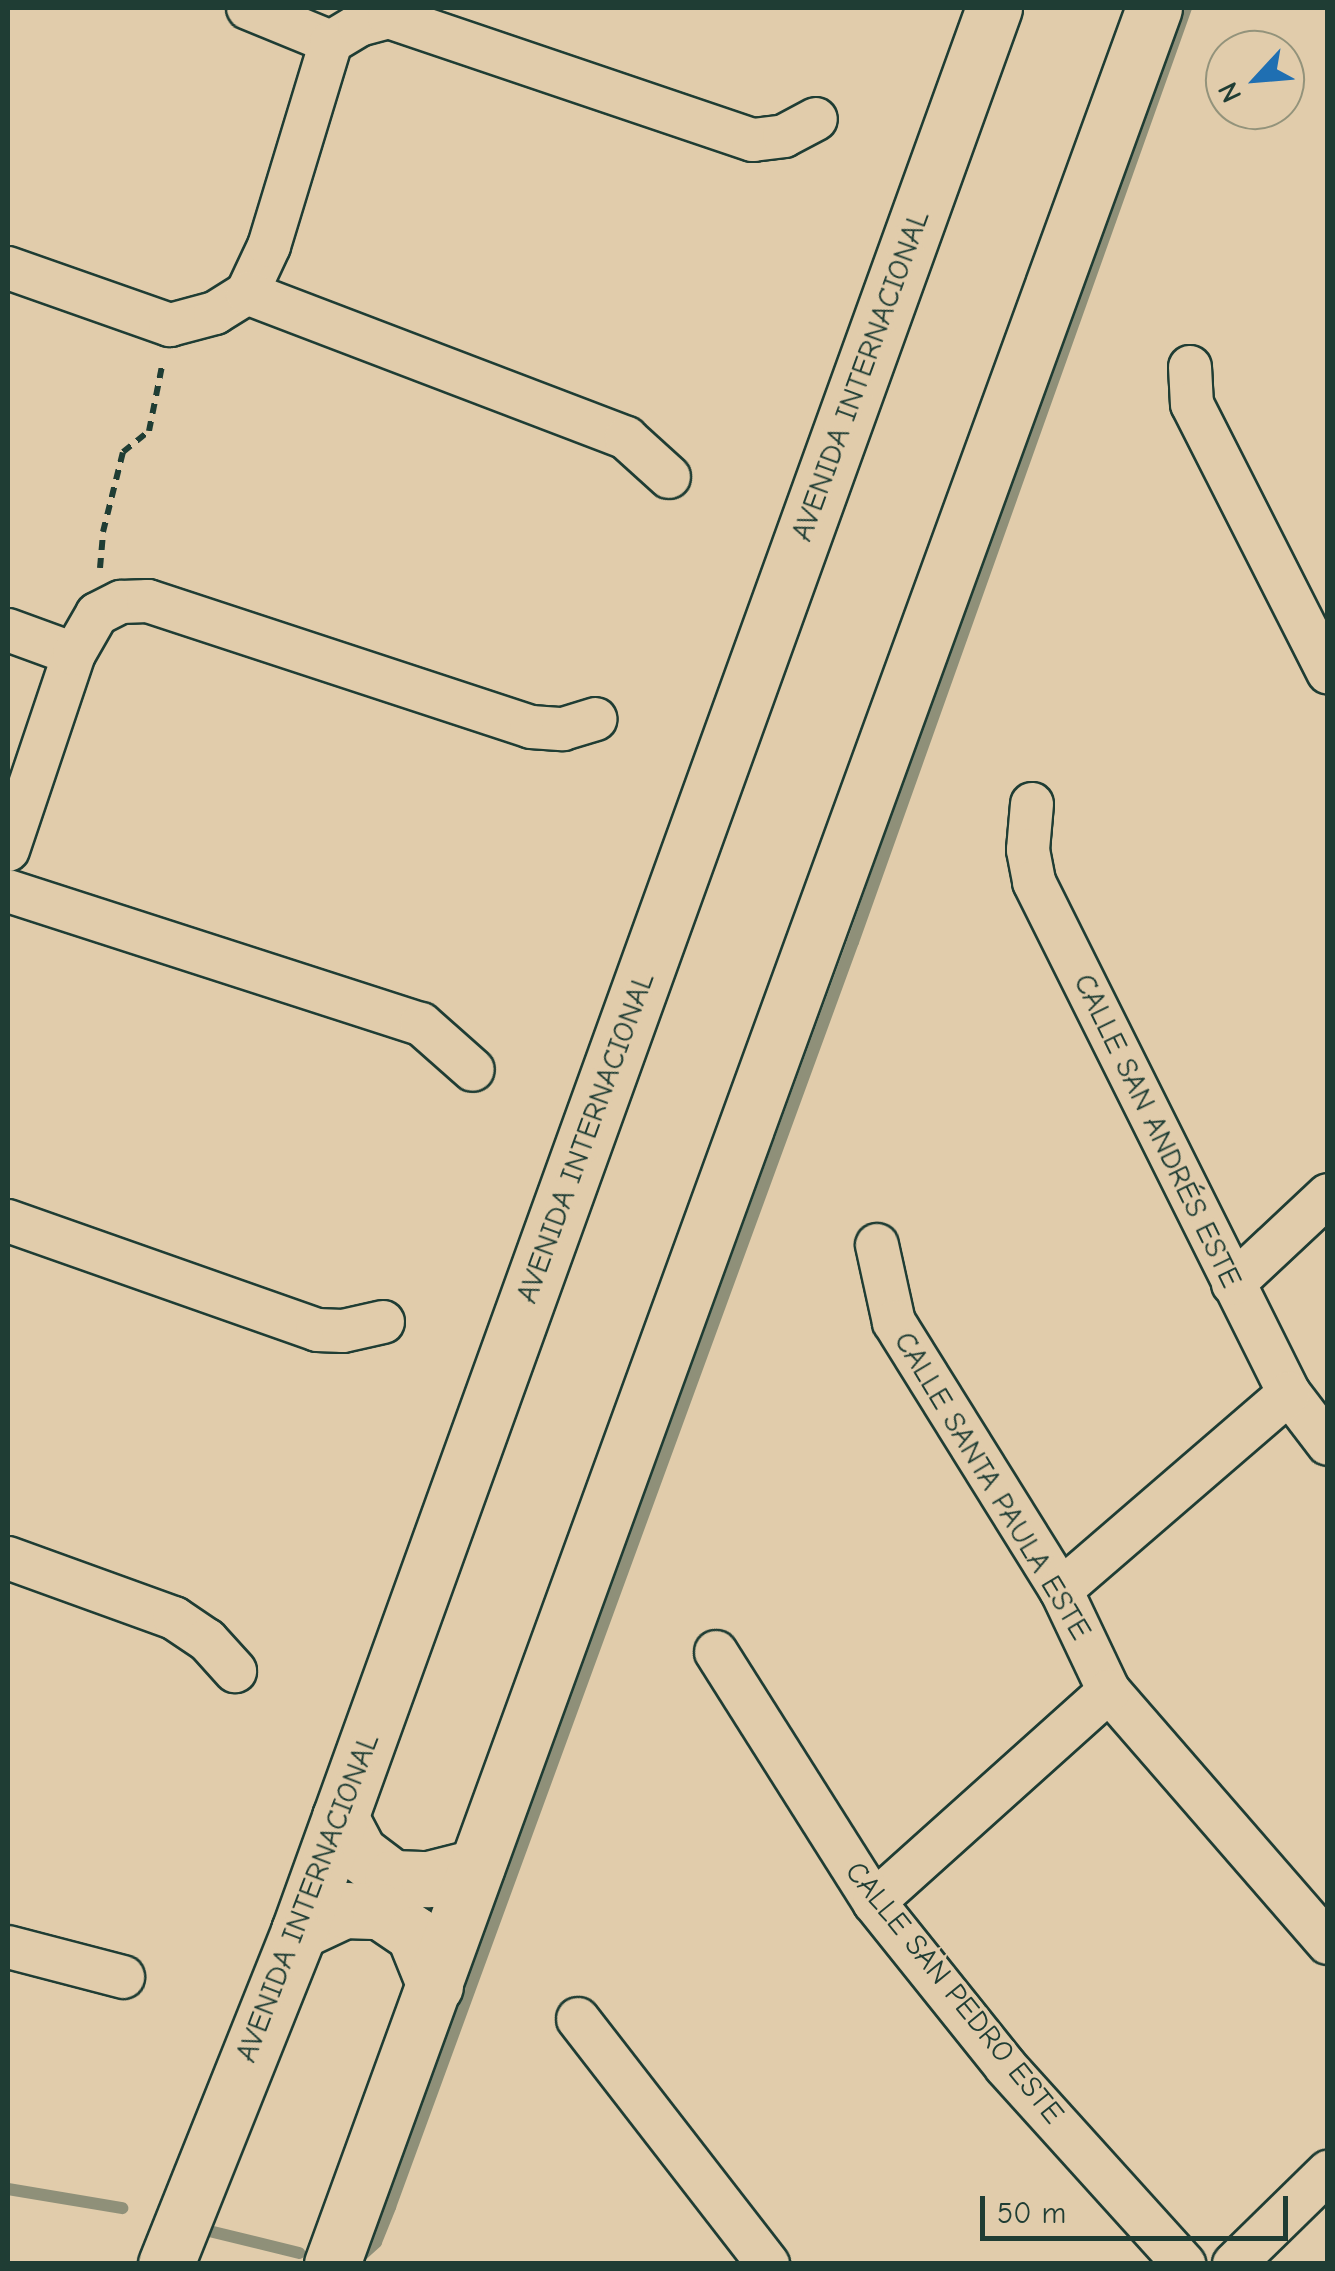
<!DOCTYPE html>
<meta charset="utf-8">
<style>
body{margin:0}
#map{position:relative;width:1335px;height:2271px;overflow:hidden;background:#e1ccab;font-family:"Comic Neue",sans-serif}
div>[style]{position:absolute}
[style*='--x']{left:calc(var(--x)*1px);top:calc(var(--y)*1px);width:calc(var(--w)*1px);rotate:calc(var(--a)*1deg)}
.stream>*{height:12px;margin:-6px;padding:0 6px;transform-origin:6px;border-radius:6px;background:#8f9079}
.path>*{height:6px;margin-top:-3px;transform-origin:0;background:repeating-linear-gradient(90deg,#1f3d34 0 10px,transparent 0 18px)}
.roads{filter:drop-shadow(2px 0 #1f3d34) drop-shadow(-2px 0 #1f3d34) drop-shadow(0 2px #1f3d34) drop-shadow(0 -2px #1f3d34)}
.street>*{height:42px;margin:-21px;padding:0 21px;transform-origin:21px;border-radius:21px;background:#e1ccab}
.primary>*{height:55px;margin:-27.5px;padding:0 27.5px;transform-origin:27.5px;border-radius:27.5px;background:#e1ccab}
span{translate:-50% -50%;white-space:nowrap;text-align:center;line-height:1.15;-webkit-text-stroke:8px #e1ccab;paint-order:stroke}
.street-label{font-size:30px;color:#1f3d34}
.frame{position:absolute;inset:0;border:10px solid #1f3d34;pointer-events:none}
.north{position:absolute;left:1205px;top:30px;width:100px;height:100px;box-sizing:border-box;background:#e1ccab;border:2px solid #93937b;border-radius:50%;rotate:244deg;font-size:28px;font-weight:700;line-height:40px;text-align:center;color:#1f3d34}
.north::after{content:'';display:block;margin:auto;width:35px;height:45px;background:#1f6fb2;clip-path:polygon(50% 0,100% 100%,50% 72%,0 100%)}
.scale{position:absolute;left:980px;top:2196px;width:308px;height:45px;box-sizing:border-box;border:5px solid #1f3d34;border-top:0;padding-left:12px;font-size:30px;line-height:35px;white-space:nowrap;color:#1f3d34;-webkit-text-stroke:8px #e1ccab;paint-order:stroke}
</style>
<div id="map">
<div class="stream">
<div style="--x:8;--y:2189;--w:116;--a:9.5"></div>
<div style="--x:205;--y:2230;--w:97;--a:13.7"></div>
<div style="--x:353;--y:2263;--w:31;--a:-42"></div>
<div style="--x:376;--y:2242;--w:38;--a:-68"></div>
<div style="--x:390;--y:2207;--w:1347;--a:-69.9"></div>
<div style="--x:853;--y:942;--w:992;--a:-70.38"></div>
</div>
<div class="path">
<div style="--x:100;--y:568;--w:36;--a:-85"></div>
<div style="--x:103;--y:532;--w:82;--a:-76"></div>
<div style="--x:123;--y:452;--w:33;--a:-39"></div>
<div style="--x:149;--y:431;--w:71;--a:-78.7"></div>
</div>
<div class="roads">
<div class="street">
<div style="--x:248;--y:8;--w:90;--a:22.3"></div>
<div style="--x:8;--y:268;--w:172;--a:19.4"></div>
<div style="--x:170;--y:325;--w:47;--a:-14.9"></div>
<div style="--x:215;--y:313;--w:38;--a:-32"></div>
<div style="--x:247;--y:293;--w:52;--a:-64.9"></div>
<div style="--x:269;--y:246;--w:213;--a:-73.1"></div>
<div style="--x:331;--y:42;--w:33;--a:-31"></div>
<div style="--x:359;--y:25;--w:31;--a:-15"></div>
<div style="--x:389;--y:17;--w:384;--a:18.7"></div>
<div style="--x:753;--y:140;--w:31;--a:-7"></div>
<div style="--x:784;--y:136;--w:36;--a:-28"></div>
<div style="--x:247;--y:293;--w:406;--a:20.9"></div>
<div style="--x:626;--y:438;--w:58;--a:42.2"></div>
<div style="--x:1190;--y:367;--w:37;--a:87"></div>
<div style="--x:1192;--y:404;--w:301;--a:63.1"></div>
<div style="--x:8;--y:630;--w:70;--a:20"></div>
<div style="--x:1032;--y:804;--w:46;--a:95"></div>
<div style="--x:1028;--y:850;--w:33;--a:79"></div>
<div style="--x:1034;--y:882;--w:571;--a:63.48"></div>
<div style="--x:1289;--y:1393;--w:64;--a:52.6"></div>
<div style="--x:8;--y:850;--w:207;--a:-71.4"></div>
<div style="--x:74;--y:654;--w:46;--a:-60.1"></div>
<div style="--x:97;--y:614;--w:27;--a:-27"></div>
<div style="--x:121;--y:602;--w:27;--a:-2"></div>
<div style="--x:148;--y:601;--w:403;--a:18.2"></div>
<div style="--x:531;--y:727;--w:32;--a:4"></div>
<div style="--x:563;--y:729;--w:34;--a:-17"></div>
<div style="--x:8;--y:891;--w:434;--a:17.9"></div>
<div style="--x:421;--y:1024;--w:69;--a:41.5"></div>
<div style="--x:8;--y:1221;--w:328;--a:19.4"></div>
<div style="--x:317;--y:1330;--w:26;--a:2"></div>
<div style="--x:343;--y:1331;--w:41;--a:-12.7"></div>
<div style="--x:877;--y:1245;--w:79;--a:77.6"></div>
<div style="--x:894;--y:1322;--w:316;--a:58.1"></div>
<div style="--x:1061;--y:1590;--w:112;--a:64.6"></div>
<div style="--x:1109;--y:1691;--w:334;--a:49"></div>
<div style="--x:1233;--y:1284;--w:130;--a:-43.1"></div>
<div style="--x:8;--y:1558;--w:177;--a:19.9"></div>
<div style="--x:174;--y:1618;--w:40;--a:34"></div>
<div style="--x:207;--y:1640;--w:42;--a:47.9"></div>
<div style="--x:1061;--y:1590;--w:301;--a:-40.8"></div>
<div style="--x:716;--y:1652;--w:296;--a:57.7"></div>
<div style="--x:874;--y:1902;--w:211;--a:51.3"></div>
<div style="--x:1006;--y:2067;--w:266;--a:47.9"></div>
<div style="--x:874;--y:1902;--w:316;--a:-41.9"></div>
<div style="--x:8;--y:1947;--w:119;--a:14.6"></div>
<div style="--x:578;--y:2019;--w:310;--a:52.2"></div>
<div style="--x:1234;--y:2264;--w:132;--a:-44.4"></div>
</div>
<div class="primary">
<div style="--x:340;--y:1817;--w:41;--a:62.2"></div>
<div style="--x:359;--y:1853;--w:41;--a:37.1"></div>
<div style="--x:392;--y:1878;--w:37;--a:2"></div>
<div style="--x:429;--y:1879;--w:49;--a:-14.3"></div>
<div style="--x:299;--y:1931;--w:50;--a:-25"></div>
<div style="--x:344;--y:1910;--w:36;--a:2"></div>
<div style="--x:380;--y:1911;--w:41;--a:34.1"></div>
<div style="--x:414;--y:1934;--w:56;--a:68"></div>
<div style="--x:166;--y:2264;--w:359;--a:-68.2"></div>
<div style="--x:299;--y:1931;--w:2045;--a:-70.13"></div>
<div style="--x:332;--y:2264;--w:2401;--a:-69.98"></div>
</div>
</div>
<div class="street-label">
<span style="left:861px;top:376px;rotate:-70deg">AVENIDA INTERNACIONAL</span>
<span style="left:1157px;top:1131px;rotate:64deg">CALLE SAN ANDRÉS ESTE</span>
<span style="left:586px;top:1138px;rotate:-70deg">AVENIDA INTERNACIONAL</span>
<span style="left:992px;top:1486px;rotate:59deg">CALLE SANTA PAULA ESTE</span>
<span style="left:308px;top:1898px;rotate:-69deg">AVENIDA INTERNACIONAL</span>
<span style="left:954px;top:1993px;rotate:51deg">CALLE SAN PEDRO ESTE</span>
</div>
<div class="frame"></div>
<div class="north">N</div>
<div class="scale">50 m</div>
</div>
